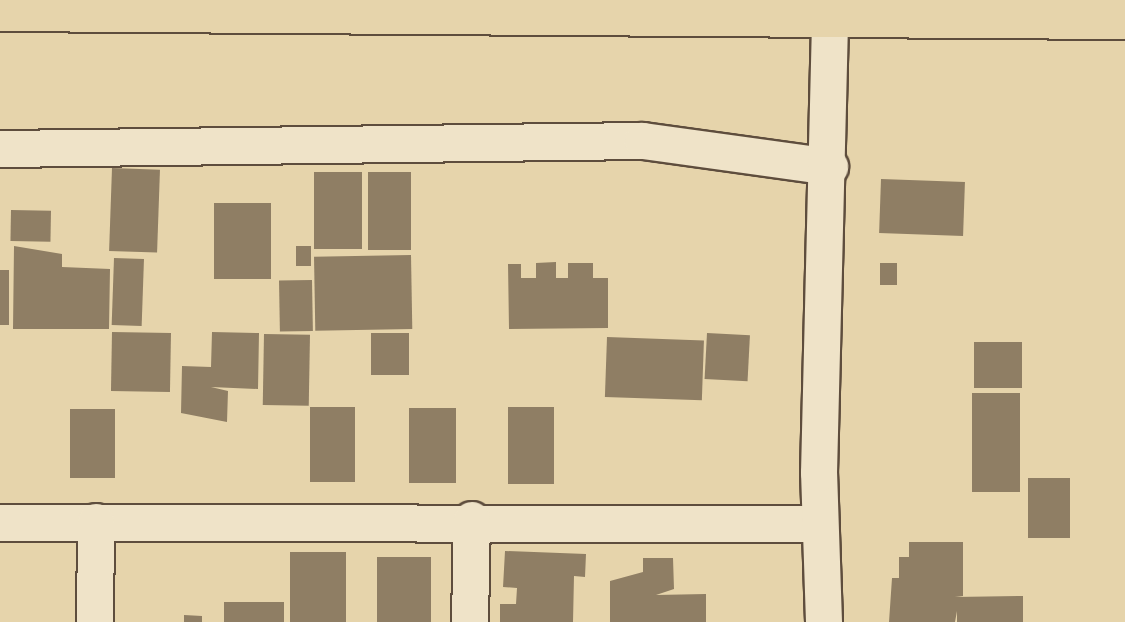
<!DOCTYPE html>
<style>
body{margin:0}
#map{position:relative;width:1125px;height:622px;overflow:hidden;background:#e6d4ab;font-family:"IM FELL Great Primer",serif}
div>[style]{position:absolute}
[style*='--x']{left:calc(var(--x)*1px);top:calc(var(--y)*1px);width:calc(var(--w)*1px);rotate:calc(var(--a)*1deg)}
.building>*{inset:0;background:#8f7e64;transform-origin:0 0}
.roads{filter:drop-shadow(2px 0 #5e4d3d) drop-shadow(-2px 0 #5e4d3d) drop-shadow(0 2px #5e4d3d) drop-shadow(0 -2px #5e4d3d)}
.minor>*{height:36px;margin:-18px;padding:0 18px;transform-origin:18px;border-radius:18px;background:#efe3c8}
.major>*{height:44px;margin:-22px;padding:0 22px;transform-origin:22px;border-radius:22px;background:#e6d4ab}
span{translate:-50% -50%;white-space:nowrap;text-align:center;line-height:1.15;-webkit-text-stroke:6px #efe3c8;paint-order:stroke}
</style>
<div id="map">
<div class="building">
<div style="left:112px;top:168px;width:48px;height:83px;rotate:2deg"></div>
<div style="left:314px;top:172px;width:48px;height:77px"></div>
<div style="left:368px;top:172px;width:43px;height:78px"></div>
<div style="left:881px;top:179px;width:84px;height:54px;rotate:2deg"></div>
<div style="left:271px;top:203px;width:76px;height:57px;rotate:90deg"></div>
<div style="left:11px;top:210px;width:40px;height:31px;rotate:1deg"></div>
<div style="clip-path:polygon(14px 246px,62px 254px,62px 267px,110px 269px,109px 329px,13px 329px)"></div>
<div style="left:296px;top:246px;width:15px;height:20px"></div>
<div style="left:411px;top:255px;width:74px;height:97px;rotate:89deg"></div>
<div style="left:114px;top:258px;width:30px;height:67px;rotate:2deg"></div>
<div style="clip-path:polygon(556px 262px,556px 278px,568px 278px,568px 263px,593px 263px,593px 278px,608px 278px,608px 328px,509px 329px,508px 264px,521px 264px,521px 278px,536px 278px,536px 263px)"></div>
<div style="left:880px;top:263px;width:17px;height:22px"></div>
<div style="left:0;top:270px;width:9px;height:55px"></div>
<div style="left:312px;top:280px;width:51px;height:33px;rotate:89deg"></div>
<div style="left:112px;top:332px;width:59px;height:59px;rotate:1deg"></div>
<div style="clip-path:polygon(212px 332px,259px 333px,258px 389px,211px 387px,228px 391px,227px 422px,181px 413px,182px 366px,211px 367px)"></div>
<div style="left:371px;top:333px;width:38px;height:42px"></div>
<div style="left:707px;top:333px;width:43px;height:46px;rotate:3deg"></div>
<div style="left:264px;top:334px;width:46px;height:71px;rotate:1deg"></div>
<div style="left:607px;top:337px;width:97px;height:60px;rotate:2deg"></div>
<div style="left:974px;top:342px;width:48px;height:46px"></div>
<div style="left:972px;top:393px;width:48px;height:99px"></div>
<div style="left:310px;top:407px;width:45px;height:75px"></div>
<div style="left:508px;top:407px;width:46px;height:77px"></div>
<div style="left:409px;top:408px;width:47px;height:75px"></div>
<div style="left:70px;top:409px;width:45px;height:69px"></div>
<div style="left:1028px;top:478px;width:42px;height:60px"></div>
<div style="clip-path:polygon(909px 542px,963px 542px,963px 596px,955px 597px,1023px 596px,1023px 622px,957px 622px,957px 611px,955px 622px,889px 622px,892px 578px,899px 578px,899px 557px,909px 557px)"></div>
<div style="clip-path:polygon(505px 551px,586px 554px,585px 577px,574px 576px,573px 622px,500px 622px,500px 604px,516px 604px,517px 588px,503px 587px)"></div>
<div style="left:290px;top:552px;width:56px;height:70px"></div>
<div style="left:377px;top:557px;width:54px;height:65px"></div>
<div style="clip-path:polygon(643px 558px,673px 558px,674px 589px,656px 595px,706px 594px,706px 622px,610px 622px,610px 581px,643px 572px)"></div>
<div style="left:224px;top:602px;width:60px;height:20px"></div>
<div style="clip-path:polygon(184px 615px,202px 616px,202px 622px,184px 622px)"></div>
</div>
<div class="roads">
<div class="minor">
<div style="--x:0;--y:149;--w:643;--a:-0.71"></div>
<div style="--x:643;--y:141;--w:189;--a:7.9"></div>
<div style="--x:0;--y:523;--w:820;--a:0.07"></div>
<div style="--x:95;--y:622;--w:100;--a:-89.4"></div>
<div style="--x:470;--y:622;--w:102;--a:-88.9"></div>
<div style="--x:824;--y:622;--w:149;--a:-91.9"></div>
<div style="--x:819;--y:473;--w:461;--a:-88.6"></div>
</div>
<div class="major">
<div style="--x:0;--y:9;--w:1125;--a:0.41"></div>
</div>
</div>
</div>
